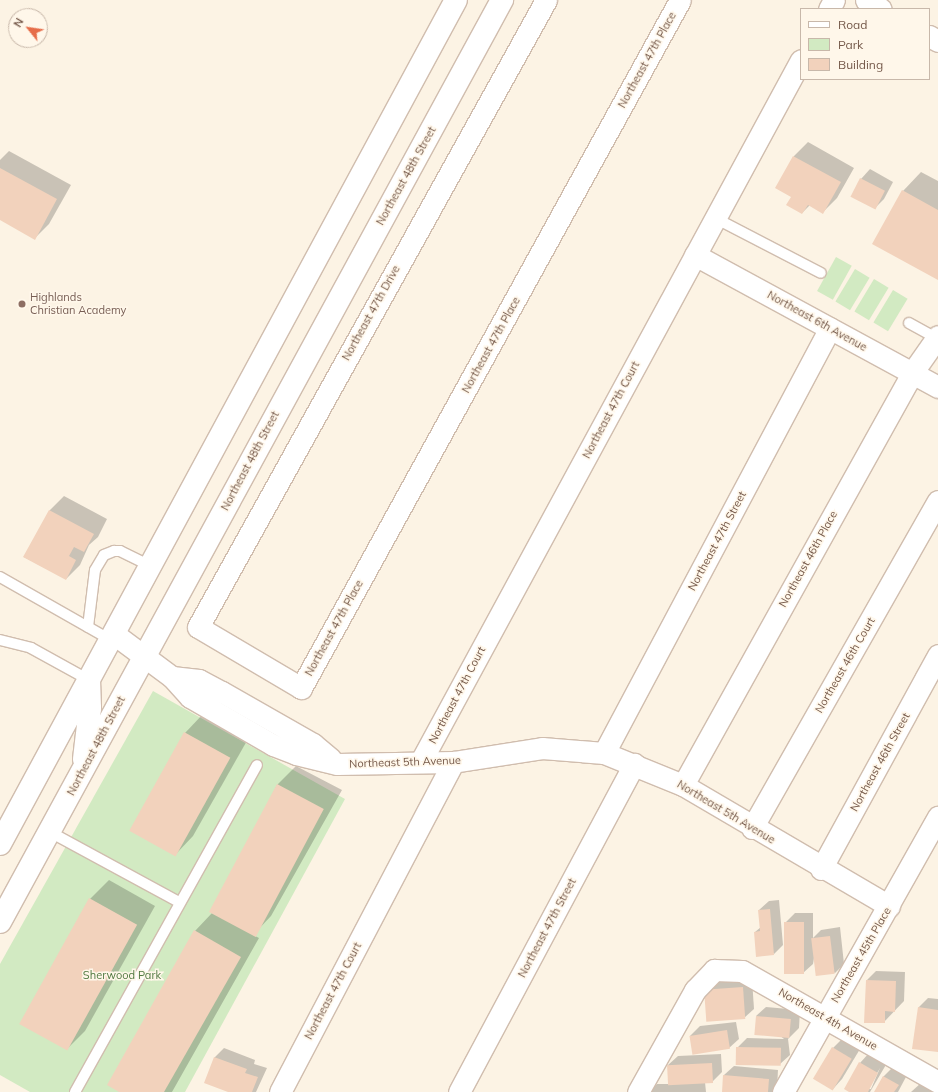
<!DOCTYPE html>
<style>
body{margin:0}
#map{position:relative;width:938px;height:1092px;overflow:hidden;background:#fcf3e4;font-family:Mulish,sans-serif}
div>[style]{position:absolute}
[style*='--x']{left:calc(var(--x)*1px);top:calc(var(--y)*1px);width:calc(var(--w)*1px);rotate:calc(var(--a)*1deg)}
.green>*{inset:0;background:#d2eac2;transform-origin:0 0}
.shadow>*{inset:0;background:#0003}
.building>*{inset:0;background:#f2d2bc;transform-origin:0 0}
.roads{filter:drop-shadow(1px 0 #d0bdae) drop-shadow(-1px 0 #d0bdae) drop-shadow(0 1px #d0bdae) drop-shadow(0 -1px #d0bdae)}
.lane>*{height:10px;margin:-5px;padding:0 5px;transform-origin:5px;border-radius:5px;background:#fff}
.street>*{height:21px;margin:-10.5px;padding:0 10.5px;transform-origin:10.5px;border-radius:10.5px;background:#fff}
.secondary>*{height:22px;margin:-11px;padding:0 11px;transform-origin:11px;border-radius:11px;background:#fff}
.dots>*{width:11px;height:11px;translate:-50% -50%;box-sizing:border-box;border:2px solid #fff7ea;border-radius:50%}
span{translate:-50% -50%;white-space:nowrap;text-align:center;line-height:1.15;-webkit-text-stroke:3px #fff7ea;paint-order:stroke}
.street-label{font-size:11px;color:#75594a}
.education-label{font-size:11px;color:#785e54}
.left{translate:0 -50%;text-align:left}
.park-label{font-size:11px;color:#527a42}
.legend{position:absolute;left:800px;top:8px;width:130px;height:72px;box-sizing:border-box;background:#fff7ea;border:1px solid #c8b8aa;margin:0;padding:5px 7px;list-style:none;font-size:12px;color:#75594a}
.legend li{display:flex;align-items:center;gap:8px;height:20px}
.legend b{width:20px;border:1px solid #c8b8aa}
.north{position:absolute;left:8px;top:8px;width:40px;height:40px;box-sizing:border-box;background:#fff7ea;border:1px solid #c8b8aa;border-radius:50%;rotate:300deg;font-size:11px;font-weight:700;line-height:16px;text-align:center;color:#75594a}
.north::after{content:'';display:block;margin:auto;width:14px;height:18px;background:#e66d49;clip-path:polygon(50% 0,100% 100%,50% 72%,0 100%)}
</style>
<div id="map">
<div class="green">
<div style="left:836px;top:257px;width:18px;height:39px;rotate:29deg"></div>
<div style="left:855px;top:269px;width:17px;height:38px;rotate:31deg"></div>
<div style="left:874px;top:279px;width:17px;height:38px;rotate:31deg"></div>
<div style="left:893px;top:290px;width:17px;height:38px;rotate:31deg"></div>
<div style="clip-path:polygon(153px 691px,345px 799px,185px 1092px,30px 1092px,0 1075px,0 964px)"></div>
</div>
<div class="shadow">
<div style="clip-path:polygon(808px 142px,854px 168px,837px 198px,823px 212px,810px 205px,802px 213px,793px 196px,794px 156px)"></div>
<div style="clip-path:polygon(9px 151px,71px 185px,49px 224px,35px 238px,0 219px,0 160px)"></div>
<div style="clip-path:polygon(870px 169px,893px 182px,884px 199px,875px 208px,861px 179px)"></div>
<div style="clip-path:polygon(921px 172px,938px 181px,938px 279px,903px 191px)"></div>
<div style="clip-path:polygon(64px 496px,107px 519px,98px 537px,89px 545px,80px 565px,66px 579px,24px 557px,50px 510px)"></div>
<div style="clip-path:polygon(203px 714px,248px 739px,193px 836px,175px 855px,185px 733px)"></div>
<div style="clip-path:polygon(296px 766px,342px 790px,271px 916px,253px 935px,259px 938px,172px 1092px,121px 1092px,195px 931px,212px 913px,277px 785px)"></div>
<div style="clip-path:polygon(109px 880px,155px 906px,85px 1031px,66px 1050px,90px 899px)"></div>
<div style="clip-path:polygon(779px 900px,783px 945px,774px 954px,755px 932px,761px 927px,759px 910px,769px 901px)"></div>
<div style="clip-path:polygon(795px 913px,813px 913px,813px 938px,821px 930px,840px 927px,844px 964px,835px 973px,814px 958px,813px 964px,803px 973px,785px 923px)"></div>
<div style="clip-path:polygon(876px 971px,905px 972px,904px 1001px,884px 1022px,867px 980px)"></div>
<div style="clip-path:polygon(752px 979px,754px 1009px,744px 1018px,705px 990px,715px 981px)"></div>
<div style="clip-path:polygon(928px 998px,938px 999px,938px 1051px,918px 1008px)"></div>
<div style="clip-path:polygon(766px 1007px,800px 1010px,799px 1028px,788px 1039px,790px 1055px,780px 1064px,737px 1048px,747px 1038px,784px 1039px,756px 1016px)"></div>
<div style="clip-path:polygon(736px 1022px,739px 1039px,729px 1048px,690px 1036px,700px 1026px)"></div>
<div style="clip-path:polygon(843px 1038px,860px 1049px,842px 1079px,833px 1089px,815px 1078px,833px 1048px)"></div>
<div style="clip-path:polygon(224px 1048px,255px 1060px,254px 1064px,267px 1068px,256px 1092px,231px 1092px,214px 1058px)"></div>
<div style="clip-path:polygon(evenodd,869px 1053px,887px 1063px,870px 1092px,852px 1092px,860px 1063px,869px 1053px,880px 1068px,871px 1089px,868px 1089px,880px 1068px)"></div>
<div style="clip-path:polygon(721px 1054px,722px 1072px,712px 1082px,705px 1082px,706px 1092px,649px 1092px,657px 1084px,669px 1084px,668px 1065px,678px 1056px)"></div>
<div style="clip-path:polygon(734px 1066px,778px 1070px,777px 1088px,773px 1092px,723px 1092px,724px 1075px)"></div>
<div style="clip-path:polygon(893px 1067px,907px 1075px,898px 1092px,875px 1092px,883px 1077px)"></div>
<div style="clip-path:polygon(921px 1083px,935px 1090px,934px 1092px,911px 1092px)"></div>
</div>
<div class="building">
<div style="clip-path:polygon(793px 156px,841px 182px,823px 214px,808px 205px,802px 214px,786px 205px,791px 197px,775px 188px)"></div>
<div style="clip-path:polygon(0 168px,57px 199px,35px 240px,0 220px)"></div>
<div style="left:860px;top:178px;width:28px;height:21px;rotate:27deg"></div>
<div style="clip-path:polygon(902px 190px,938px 210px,938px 280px,872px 244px)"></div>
<div style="clip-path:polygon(49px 510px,94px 534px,84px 552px,74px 547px,69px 556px,76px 560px,66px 580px,23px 557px)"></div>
<div style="left:184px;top:732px;width:53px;height:113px;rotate:29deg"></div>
<div style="left:277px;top:784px;width:53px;height:145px;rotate:28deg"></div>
<div style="left:89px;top:898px;width:55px;height:144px;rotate:29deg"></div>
<div style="clip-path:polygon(770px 909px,774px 955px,756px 957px,754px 932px,760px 931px,758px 910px)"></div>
<div style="left:784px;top:922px;width:20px;height:52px"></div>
<div style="clip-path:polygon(194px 930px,241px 957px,164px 1092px,119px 1092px,107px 1085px)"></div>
<div style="left:830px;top:936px;width:38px;height:19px;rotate:83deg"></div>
<div style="clip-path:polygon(866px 980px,896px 981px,895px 1012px,885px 1011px,885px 1023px,864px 1023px)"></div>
<div style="left:743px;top:987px;width:32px;height:39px;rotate:86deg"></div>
<div style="clip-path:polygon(918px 1007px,938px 1010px,938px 1052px,912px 1049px)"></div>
<div style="left:756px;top:1016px;width:35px;height:19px;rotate:5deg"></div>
<div style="left:727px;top:1030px;width:19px;height:38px;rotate:81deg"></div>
<div style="left:736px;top:1047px;width:45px;height:18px;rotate:1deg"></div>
<div style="left:832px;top:1047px;width:23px;height:37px;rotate:31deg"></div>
<div style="clip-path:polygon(214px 1057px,247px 1069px,245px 1073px,258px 1077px,252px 1092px,228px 1092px,204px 1083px)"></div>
<div style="clip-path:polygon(859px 1062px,878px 1073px,868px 1092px,849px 1092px,844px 1089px)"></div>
<div style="left:712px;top:1063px;width:20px;height:45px;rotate:87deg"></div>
<div style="clip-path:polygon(723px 1075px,769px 1079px,768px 1092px,722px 1092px)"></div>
<div style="clip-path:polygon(883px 1076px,899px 1085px,894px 1092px,874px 1092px)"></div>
</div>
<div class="roads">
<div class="lane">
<div style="--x:715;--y:218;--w:119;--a:27.4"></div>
<div style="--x:909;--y:323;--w:31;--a:29"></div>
<div style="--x:0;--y:577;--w:128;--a:29.6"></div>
<div style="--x:88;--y:627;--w:57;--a:-83"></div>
<div style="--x:95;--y:570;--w:17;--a:-59"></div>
<div style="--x:104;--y:555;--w:11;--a:-22"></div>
<div style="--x:114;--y:551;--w:6;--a:0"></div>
<div style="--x:120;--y:551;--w:34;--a:26"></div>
<div style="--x:0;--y:640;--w:32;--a:14"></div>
<div style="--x:31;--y:648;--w:66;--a:28.9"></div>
<div style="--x:50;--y:832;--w:147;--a:28.5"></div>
<div style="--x:75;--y:1092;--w:374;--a:-60.9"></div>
</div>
<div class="street">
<div style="--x:546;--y:0;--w:717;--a:119.03"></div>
<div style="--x:198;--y:627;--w:120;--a:30.6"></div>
<div style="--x:301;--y:688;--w:785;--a:-61.15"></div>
<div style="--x:866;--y:0;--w:17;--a:31"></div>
<div style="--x:829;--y:9;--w:10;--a:-61"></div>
<div style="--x:929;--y:36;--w:10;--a:29"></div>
<div style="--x:695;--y:255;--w:277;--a:28.5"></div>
<div style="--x:114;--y:634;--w:72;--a:36.6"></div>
<div style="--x:172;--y:677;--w:27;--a:48"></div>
<div style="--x:190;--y:697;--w:96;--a:30"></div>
<div style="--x:273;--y:745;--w:25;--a:21"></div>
<div style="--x:296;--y:754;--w:42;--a:13.7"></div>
<div style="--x:337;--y:764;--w:116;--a:-1"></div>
<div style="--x:453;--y:762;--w:90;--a:-8.9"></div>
<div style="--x:542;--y:748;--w:62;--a:4.6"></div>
<div style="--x:604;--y:753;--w:85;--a:22.1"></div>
<div style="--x:683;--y:785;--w:239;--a:30.4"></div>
<div style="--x:172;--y:677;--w:27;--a:6"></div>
<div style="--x:199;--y:680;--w:26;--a:28"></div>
<div style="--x:222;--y:692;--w:105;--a:29.7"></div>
<div style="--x:313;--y:744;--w:23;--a:40"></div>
<div style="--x:604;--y:753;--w:481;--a:-62"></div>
<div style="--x:421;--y:761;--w:797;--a:-61.54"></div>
<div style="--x:683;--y:785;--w:471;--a:-60.9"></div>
<div style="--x:912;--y:373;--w:45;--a:-54.9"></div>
<div style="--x:752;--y:828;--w:376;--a:-60.4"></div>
<div style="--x:821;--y:869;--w:244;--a:-61.3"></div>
<div style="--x:280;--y:1092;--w:373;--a:-62.3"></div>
<div style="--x:459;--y:1092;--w:372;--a:-61.9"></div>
<div style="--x:638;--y:1092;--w:117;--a:-60.8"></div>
<div style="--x:695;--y:990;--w:28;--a:-46"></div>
<div style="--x:714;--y:970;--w:28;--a:2"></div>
<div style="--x:742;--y:971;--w:225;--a:29.5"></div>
<div style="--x:783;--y:1092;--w:316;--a:-60.6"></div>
</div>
<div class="secondary">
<div style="--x:84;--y:759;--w:51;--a:-83.3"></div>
<div style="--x:90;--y:708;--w:28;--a:-92"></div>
<div style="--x:0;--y:844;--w:959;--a:-61.62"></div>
<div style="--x:0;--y:922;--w:1050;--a:-61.43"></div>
</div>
</div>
<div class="dots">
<div style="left:22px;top:304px;background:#8d6e63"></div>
</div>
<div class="street-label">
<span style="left:647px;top:60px;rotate:-61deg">Northeast 47th Place</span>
<span style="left:406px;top:176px;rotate:-61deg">Northeast 48th Street</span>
<span style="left:371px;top:313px;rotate:-61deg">Northeast 47th Drive</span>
<span style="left:817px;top:321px;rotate:29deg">Northeast 6th Avenue</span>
<span style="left:491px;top:345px;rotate:-61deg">Northeast 47th Place</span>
<span style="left:611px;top:410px;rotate:-62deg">Northeast 47th Court</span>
<span style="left:250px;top:461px;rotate:-62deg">Northeast 48th Street</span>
<span style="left:717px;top:541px;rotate:-62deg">Northeast 47th Street</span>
<span style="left:808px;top:559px;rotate:-61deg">Northeast 46th Place</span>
<span style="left:334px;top:628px;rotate:-61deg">Northeast 47th Place</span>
<span style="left:845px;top:665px;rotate:-60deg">Northeast 46th Court</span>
<span style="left:457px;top:695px;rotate:-62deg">Northeast 47th Court</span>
<span style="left:96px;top:746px;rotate:-62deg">Northeast 48th Street</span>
<span style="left:405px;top:762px;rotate:-2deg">Northeast 5th Avenue</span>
<span style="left:880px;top:762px;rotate:-61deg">Northeast 46th Street</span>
<span style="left:726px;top:812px;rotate:31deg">Northeast 5th Avenue</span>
<span style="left:547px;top:928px;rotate:-62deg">Northeast 47th Street</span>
<span style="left:861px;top:955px;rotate:-60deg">Northeast 45th Place</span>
<span style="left:333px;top:991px;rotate:-62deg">Northeast 47th Court</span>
<span style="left:828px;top:1019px;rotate:30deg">Northeast 4th Avenue</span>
</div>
<div class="education-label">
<span class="left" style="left:30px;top:304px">Highlands<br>Christian Academy</span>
</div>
<div class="park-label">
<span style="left:122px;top:975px">Sherwood Park</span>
</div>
<ul class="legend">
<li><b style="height:5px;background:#fff"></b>Road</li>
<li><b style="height:11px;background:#d2eac2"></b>Park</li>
<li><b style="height:11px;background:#f2d2bc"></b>Building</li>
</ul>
<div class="north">N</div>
</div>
